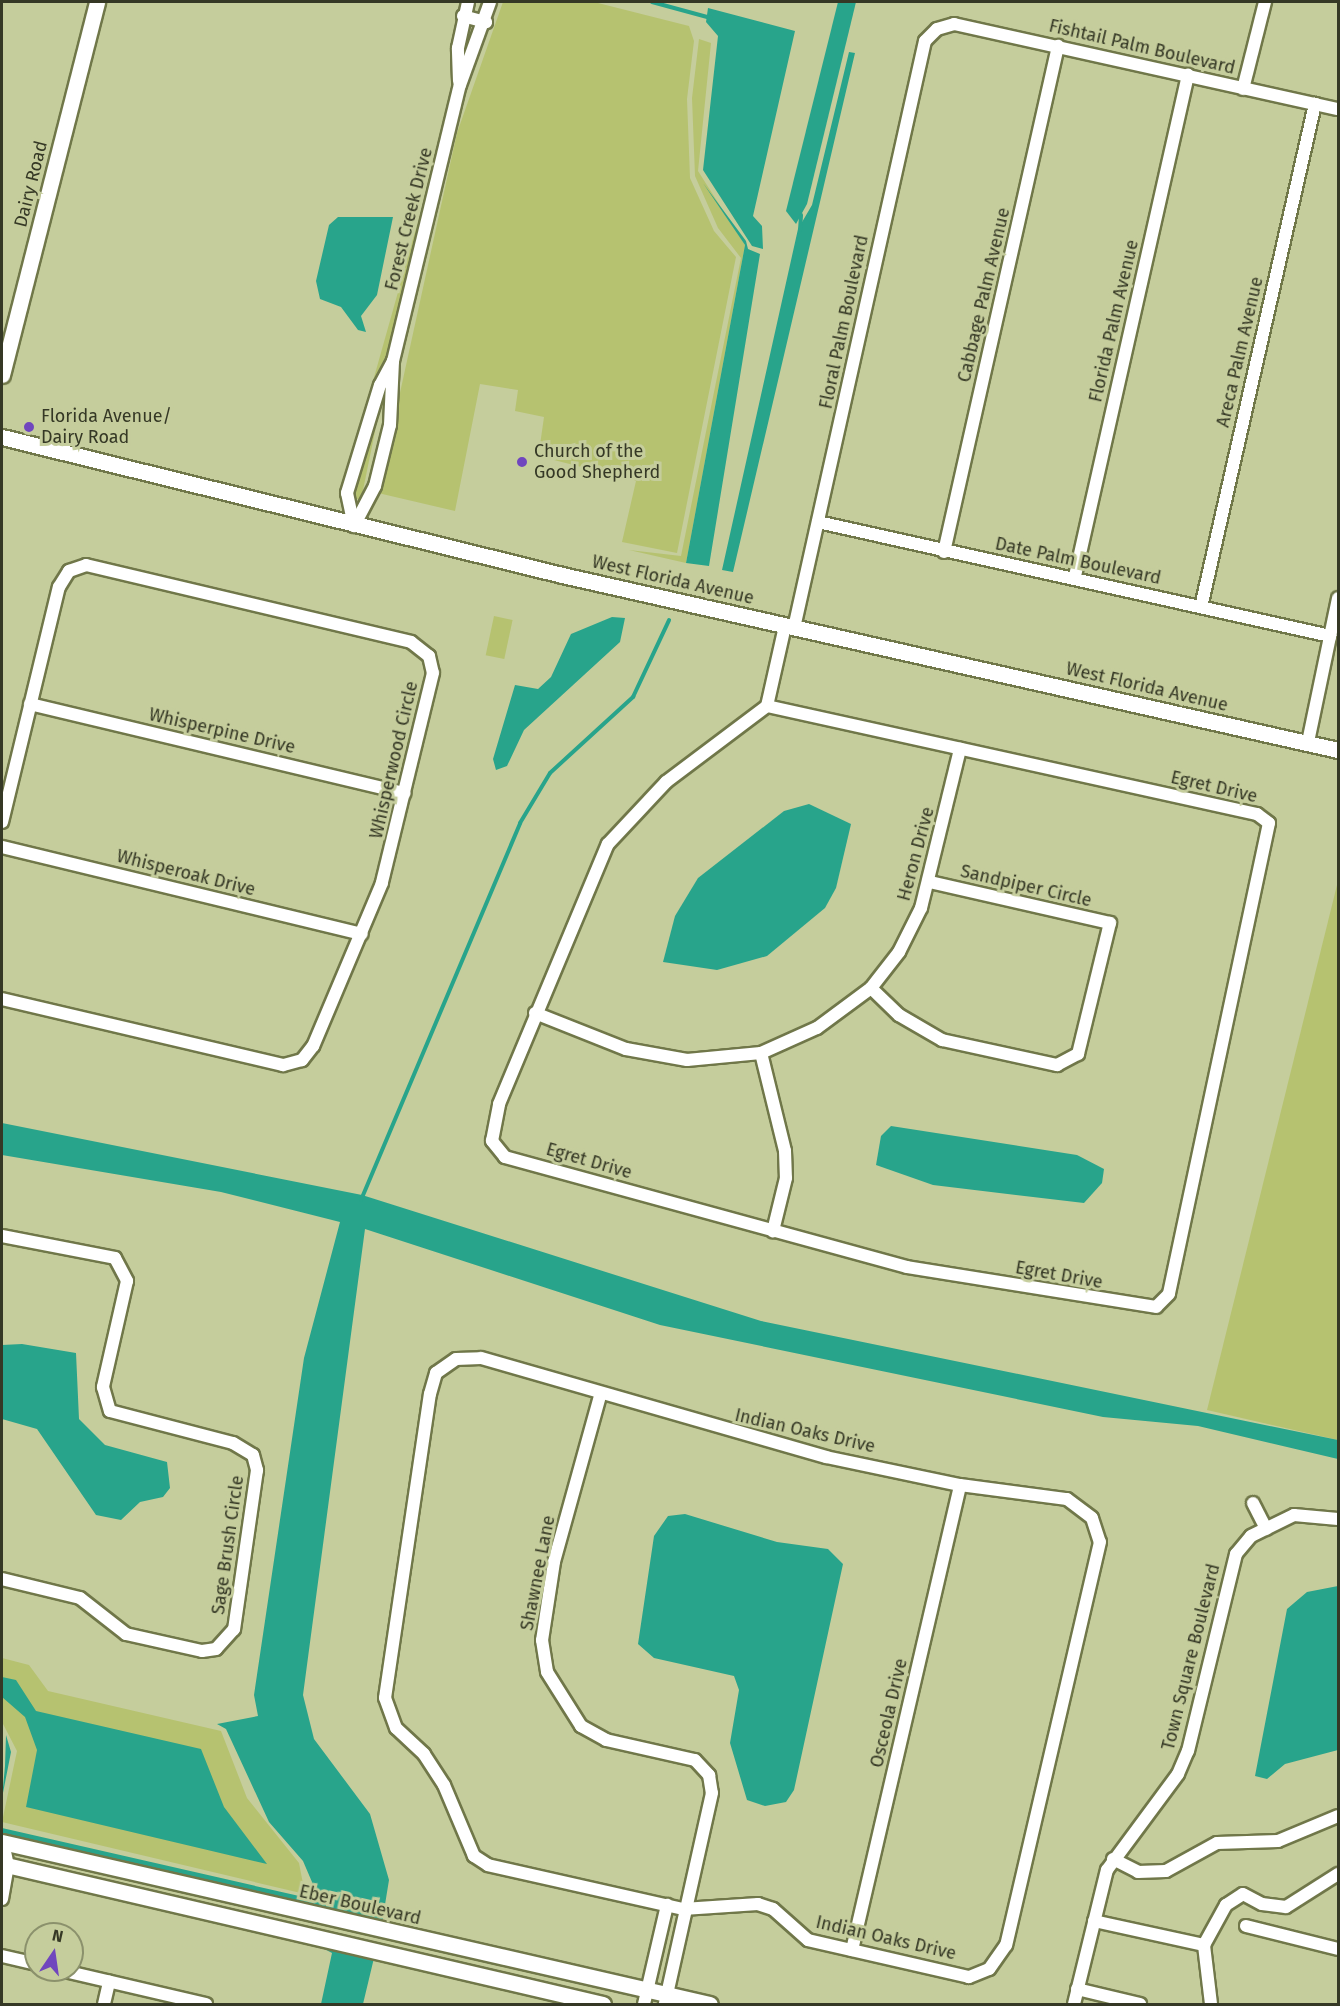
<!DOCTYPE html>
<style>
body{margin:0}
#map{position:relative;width:1340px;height:2006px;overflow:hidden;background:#c5cd9c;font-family:"Fira Sans",sans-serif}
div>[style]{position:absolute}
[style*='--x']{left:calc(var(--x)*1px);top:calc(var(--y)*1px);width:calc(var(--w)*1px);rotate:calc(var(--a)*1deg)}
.green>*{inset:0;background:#b6c270;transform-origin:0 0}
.water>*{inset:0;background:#28a48b}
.stream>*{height:4px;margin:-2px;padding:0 2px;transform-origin:2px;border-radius:2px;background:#28a48b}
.roads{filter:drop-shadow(2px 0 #707749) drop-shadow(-2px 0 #707749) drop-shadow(0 2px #707749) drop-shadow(0 -2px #707749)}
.minor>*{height:12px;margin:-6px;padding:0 6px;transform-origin:6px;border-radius:6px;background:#fff}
.tertiary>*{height:15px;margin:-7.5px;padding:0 7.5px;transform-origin:7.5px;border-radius:7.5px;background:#fff}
.dots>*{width:16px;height:16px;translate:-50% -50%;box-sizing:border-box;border:3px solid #c5cd9c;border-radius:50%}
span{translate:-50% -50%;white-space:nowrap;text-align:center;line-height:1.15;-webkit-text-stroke:6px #c5cd9c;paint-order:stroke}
.street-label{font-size:18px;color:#353825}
.poi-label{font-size:18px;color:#353825}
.left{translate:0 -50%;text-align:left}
.frame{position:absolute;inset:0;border:3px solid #353825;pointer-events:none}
.north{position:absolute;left:24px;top:1922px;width:60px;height:60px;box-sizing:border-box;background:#c5cd9c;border:2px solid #8b916c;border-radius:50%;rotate:13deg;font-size:16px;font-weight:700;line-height:24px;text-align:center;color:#353825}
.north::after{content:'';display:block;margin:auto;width:21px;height:27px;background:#7046be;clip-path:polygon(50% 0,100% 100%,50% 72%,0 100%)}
</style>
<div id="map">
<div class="green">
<div style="clip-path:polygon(503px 2px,594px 2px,689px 26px,694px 41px,687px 99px,690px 178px,714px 231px,736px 257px,677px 553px,622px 542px,636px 481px,554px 460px,540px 445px,544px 417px,515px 411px,518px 390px,480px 384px,455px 511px,378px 493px,457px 133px)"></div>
<div style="clip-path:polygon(699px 39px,711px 43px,698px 171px,745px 245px,686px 563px,629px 550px,681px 556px,741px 258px,718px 228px,695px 176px,692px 98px)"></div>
<div style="clip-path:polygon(418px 221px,361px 500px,341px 495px)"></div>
<div style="left:494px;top:616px;width:19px;height:40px;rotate:12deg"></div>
<div style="clip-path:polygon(1338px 881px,1338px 1440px,1207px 1410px)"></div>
<div style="clip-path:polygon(2px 1658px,29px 1665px,48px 1691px,221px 1731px,247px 1798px,299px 1863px,305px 1894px,2px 1822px,17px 1751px,2px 1722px)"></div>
</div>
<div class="water">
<div style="clip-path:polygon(838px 2px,856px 2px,807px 204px,796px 224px,786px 211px)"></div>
<div style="clip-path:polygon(708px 8px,795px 31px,753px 216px,762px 226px,763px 249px,752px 246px,703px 170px,718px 36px,706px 22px)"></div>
<div style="clip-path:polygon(849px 52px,855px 53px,733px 572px,722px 570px,798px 229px,812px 205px)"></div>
<div style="clip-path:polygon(703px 183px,746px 241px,748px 249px,760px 254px,709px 566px,686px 563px,745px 245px)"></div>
<div style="clip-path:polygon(338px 217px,393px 217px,377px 295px,361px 316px,366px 332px,358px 330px,341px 307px,320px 299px,316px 281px,329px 225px)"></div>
<div style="clip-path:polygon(612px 617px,625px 618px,620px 642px,524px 730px,507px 766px,496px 770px,493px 759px,515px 685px,538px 689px,551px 677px,571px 634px)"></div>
<div style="clip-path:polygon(809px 804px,851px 824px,836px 888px,825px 908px,767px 956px,717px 970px,663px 962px,675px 916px,698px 878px,784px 811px)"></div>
<div style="clip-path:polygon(2px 1123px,362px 1195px,761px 1321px,1338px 1440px,1338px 1459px,1198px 1426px,1103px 1417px,660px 1325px,365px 1229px,303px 1695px,314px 1739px,370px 1814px,389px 1880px,382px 1923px,2px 1833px,2px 1828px,308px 1898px,312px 1882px,303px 1861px,269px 1822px,226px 1729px,217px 1724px,258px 1716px,254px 1695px,304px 1358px,340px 1222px,221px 1192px,2px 1155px)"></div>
<div style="clip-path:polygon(891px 1126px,1077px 1155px,1104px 1169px,1102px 1183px,1084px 1203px,933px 1185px,876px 1165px,881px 1136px)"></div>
<div style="clip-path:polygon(22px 1344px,76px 1353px,79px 1419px,105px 1445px,167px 1462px,170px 1488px,163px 1497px,140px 1502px,121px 1520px,96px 1515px,37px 1429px,2px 1419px,2px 1345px)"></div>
<div style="clip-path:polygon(685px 1514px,777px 1542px,828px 1549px,843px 1564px,794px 1790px,786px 1802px,765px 1806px,747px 1800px,730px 1743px,739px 1690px,734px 1676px,654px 1658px,638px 1644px,654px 1536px,668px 1516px)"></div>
<div style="clip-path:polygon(1338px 1586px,1338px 1750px,1285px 1764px,1267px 1779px,1255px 1776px,1287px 1609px,1307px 1592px)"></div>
<div style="clip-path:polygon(2px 1677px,16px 1680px,36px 1711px,201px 1749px,224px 1807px,267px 1864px,26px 1807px,37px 1750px,25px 1717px,2px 1697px)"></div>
<div style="clip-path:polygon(6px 1735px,11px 1752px,2px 1798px,5px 1766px)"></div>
<div style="clip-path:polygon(317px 1945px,374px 1958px,363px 2004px,321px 2004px,332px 1953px)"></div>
</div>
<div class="stream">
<div style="--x:652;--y:2;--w:61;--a:15.2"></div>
<div style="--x:800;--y:230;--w:15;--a:-86"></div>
<div style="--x:361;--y:1200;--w:409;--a:-67.1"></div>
<div style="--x:520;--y:823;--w:58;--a:-59"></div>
<div style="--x:550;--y:773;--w:113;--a:-42.5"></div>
<div style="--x:633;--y:697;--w:85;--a:-64.9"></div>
</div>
<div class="roads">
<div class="minor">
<div style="--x:463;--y:16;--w:24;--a:15"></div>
<div style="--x:459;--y:81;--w:33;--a:-92"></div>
<div style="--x:458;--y:48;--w:47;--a:-77.7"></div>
<div style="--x:1243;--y:89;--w:90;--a:-75.8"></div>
<div style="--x:393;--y:361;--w:27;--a:118"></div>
<div style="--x:380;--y:385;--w:113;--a:107"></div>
<div style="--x:347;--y:493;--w:34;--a:78"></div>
<div style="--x:354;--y:526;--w:45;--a:-62.3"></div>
<div style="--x:375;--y:486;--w:63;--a:-76.2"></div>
<div style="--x:390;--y:425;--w:64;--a:-87.3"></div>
<div style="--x:393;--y:361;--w:284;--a:-76.4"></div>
<div style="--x:460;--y:85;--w:88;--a:-70.1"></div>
<div style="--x:818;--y:522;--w:525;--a:12.55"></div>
<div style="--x:944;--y:552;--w:519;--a:-77.3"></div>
<div style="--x:1075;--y:576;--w:514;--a:-77.29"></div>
<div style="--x:1201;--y:607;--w:516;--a:-77.23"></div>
<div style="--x:794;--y:628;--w:601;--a:-77.42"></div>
<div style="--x:925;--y:41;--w:17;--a:-45"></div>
<div style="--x:937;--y:29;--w:18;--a:-16"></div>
<div style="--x:954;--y:24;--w:393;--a:12.5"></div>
<div style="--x:30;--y:704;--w:385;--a:13.4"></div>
<div style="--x:767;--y:706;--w:502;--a:12.43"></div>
<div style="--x:1257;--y:814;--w:15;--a:37"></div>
<div style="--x:1269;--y:823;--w:481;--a:102"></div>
<div style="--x:1169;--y:1294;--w:18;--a:135"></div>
<div style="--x:1156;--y:1307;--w:252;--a:-170.9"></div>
<div style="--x:907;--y:1267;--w:417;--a:-164.7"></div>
<div style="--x:505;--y:1157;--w:21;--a:-129"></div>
<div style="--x:492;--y:1141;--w:38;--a:-79"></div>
<div style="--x:499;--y:1104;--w:282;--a:-67.3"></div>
<div style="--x:608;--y:844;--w:85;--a:-46.9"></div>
<div style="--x:666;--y:782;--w:126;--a:-37"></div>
<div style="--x:767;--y:706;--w:82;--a:-77.3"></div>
<div style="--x:1308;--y:742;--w:147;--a:-78.2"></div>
<div style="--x:2;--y:822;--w:242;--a:-76.4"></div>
<div style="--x:59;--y:587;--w:19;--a:-58"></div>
<div style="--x:69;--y:571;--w:18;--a:-19"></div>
<div style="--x:86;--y:565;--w:334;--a:13.3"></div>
<div style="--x:411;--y:642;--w:23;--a:38"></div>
<div style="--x:429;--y:656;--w:17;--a:77"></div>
<div style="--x:433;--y:673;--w:216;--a:103.7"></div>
<div style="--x:382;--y:883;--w:177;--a:112.9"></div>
<div style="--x:313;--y:1046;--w:18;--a:128"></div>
<div style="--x:302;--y:1060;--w:20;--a:165"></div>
<div style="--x:283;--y:1065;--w:289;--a:-166.8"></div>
<div style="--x:2;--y:847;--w:370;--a:13.6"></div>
<div style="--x:871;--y:988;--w:39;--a:44"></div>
<div style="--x:899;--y:1015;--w:50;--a:30.2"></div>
<div style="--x:942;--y:1040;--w:118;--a:12.3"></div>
<div style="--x:1057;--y:1065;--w:24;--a:-28"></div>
<div style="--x:1078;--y:1054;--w:135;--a:-76.3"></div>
<div style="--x:1110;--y:923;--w:186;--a:-167.2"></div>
<div style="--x:535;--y:1013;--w:98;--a:21.6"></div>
<div style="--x:626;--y:1049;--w:62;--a:10.2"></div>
<div style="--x:687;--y:1060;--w:74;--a:-5.4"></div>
<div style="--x:761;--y:1053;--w:61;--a:-24.1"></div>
<div style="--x:817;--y:1028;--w:67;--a:-36.5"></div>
<div style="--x:871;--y:988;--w:46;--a:-52.1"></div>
<div style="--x:899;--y:952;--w:49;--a:-63.4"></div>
<div style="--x:921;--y:908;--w:164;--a:-76.2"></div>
<div style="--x:761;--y:1053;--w:101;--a:76.2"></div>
<div style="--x:785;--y:1151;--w:27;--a:88"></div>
<div style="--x:786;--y:1178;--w:55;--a:103.8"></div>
<div style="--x:2;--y:1236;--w:115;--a:11"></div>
<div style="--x:115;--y:1258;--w:26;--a:62"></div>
<div style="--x:127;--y:1281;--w:109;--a:102.8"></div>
<div style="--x:103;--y:1387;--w:25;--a:74"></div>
<div style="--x:110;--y:1411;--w:127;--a:14.6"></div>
<div style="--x:233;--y:1443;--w:23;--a:31"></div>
<div style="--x:253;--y:1455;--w:16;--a:75"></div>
<div style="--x:257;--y:1470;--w:161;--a:98.2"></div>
<div style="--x:234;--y:1629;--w:27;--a:132"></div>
<div style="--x:216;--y:1649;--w:14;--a:172"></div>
<div style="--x:202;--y:1651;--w:78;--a:-167.4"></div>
<div style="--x:126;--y:1634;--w:58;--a:-142"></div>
<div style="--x:80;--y:1598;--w:80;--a:-166.3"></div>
<div style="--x:481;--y:1358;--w:359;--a:16"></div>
<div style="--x:826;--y:1457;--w:137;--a:11.8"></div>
<div style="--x:960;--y:1485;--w:108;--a:7.5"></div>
<div style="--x:1067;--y:1499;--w:31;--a:37"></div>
<div style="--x:1092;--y:1518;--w:25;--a:72"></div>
<div style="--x:1100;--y:1542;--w:414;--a:103.1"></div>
<div style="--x:1006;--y:1945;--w:29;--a:125"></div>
<div style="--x:989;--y:1969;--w:22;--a:158"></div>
<div style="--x:969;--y:1977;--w:165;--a:-167.1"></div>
<div style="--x:808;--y:1940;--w:47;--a:-138.5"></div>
<div style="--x:773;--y:1909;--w:16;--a:-162"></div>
<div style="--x:758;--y:1904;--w:75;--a:176.2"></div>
<div style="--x:683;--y:1909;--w:200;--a:-167.3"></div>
<div style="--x:488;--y:1865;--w:17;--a:-147"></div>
<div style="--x:474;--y:1856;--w:77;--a:-112.9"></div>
<div style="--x:444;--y:1785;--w:37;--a:-123"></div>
<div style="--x:424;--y:1754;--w:38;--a:-137"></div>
<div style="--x:396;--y:1728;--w:32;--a:-110"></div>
<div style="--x:385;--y:1698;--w:307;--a:-81.6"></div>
<div style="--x:430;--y:1394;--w:22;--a:-74"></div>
<div style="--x:436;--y:1373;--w:24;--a:-35"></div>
<div style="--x:456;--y:1359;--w:25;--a:-2"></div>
<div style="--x:600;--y:1396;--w:172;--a:105.5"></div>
<div style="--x:554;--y:1562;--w:79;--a:98.7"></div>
<div style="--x:542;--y:1640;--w:32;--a:81"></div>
<div style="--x:547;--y:1672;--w:64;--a:57.8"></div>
<div style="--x:581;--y:1726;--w:29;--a:29"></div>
<div style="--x:606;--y:1740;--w:91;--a:12.7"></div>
<div style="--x:695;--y:1760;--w:21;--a:47"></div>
<div style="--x:709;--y:1775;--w:18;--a:81"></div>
<div style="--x:712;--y:1793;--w:216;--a:102.6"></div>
<div style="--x:1253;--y:1503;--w:29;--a:63"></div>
<div style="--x:1113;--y:1859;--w:28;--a:27"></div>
<div style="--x:1138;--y:1872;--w:28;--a:-2"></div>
<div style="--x:1166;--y:1871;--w:58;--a:-28.8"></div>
<div style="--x:1217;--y:1843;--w:61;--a:-1.9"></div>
<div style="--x:1278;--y:1841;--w:65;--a:-22.6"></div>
<div style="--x:2;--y:1899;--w:34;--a:-80"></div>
<div style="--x:8;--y:1866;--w:24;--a:-102"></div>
<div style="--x:1094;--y:1921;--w:113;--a:12.3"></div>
<div style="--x:1246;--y:1926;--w:95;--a:14"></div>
<div style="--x:852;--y:1950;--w:477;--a:-76.9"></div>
<div style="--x:2;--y:1956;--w:35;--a:13"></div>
<div style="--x:60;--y:1970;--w:150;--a:13.1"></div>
<div style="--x:1077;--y:1989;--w:65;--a:13.4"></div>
<div style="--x:104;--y:2004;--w:23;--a:-77"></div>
<div style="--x:644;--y:2004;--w:102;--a:-76.9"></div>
<div style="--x:1074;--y:2004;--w:138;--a:-76.2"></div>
<div style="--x:1107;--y:1870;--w:119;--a:-53.5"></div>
<div style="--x:1178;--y:1774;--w:25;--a:-67"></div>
<div style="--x:1188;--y:1751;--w:203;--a:-76.3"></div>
<div style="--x:1236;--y:1554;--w:23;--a:-50"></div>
<div style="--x:1251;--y:1536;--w:48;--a:-26"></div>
<div style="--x:1294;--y:1515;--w:44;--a:5.2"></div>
<div style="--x:1211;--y:2004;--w:59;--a:-96.8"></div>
<div style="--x:1204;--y:1945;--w:46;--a:-61.2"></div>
<div style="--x:1226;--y:1905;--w:20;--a:-33"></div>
<div style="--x:1243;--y:1894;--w:21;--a:28"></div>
<div style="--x:1262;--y:1904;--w:24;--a:7"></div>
<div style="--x:1286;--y:1907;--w:62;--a:-32.4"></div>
</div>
<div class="tertiary">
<div style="--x:2;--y:375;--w:385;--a:-75.7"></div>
<div style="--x:2;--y:437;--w:577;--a:13.84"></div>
<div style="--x:562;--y:575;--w:795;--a:12.71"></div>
<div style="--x:2;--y:1842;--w:726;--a:12.89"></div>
<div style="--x:2;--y:1864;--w:617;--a:13.11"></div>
</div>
</div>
<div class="dots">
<div style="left:29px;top:427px;background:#7046be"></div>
<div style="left:522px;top:462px;background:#7046be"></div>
</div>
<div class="street-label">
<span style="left:1142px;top:47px;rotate:13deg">Fishtail Palm Boulevard</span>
<span style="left:31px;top:184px;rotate:-76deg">Dairy Road</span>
<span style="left:409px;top:219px;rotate:-76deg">Forest Creek Drive</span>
<span style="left:984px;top:295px;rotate:-77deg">Cabbage Palm Avenue</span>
<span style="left:1114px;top:321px;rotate:-77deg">Florida Palm Avenue</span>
<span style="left:844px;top:322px;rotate:-78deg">Floral Palm Boulevard</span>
<span style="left:1240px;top:352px;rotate:-77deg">Areca Palm Avenue</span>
<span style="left:1078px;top:561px;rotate:12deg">Date Palm Boulevard</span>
<span style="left:673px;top:580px;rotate:13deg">West Florida Avenue</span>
<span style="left:1147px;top:687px;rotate:13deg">West Florida Avenue</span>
<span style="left:222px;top:731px;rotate:13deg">Whisperpine Drive</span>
<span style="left:394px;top:760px;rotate:-77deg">Whisperwood Circle</span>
<span style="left:1214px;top:787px;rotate:13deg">Egret Drive</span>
<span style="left:916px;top:854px;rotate:-75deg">Heron Drive</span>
<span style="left:186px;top:873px;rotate:14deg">Whisperoak Drive</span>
<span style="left:1026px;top:886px;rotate:13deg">Sandpiper Circle</span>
<span style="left:589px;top:1161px;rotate:16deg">Egret Drive</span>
<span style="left:1059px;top:1275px;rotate:10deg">Egret Drive</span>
<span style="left:805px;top:1431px;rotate:13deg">Indian Oaks Drive</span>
<span style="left:228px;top:1545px;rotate:-82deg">Sage Brush Circle</span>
<span style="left:538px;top:1573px;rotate:-79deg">Shawnee Lane</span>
<span style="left:1191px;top:1657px;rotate:-76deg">Town Square Boulevard</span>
<span style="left:889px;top:1713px;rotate:-77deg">Osceola Drive</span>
<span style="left:360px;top:1905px;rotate:13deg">Eber Boulevard</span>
<span style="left:886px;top:1938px;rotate:13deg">Indian Oaks Drive</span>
</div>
<div class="poi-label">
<span class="left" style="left:41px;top:427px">Florida Avenue/<br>Dairy Road</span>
<span class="left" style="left:534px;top:462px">Church of the<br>Good Shepherd</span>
</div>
<div class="frame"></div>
<div class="north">N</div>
</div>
